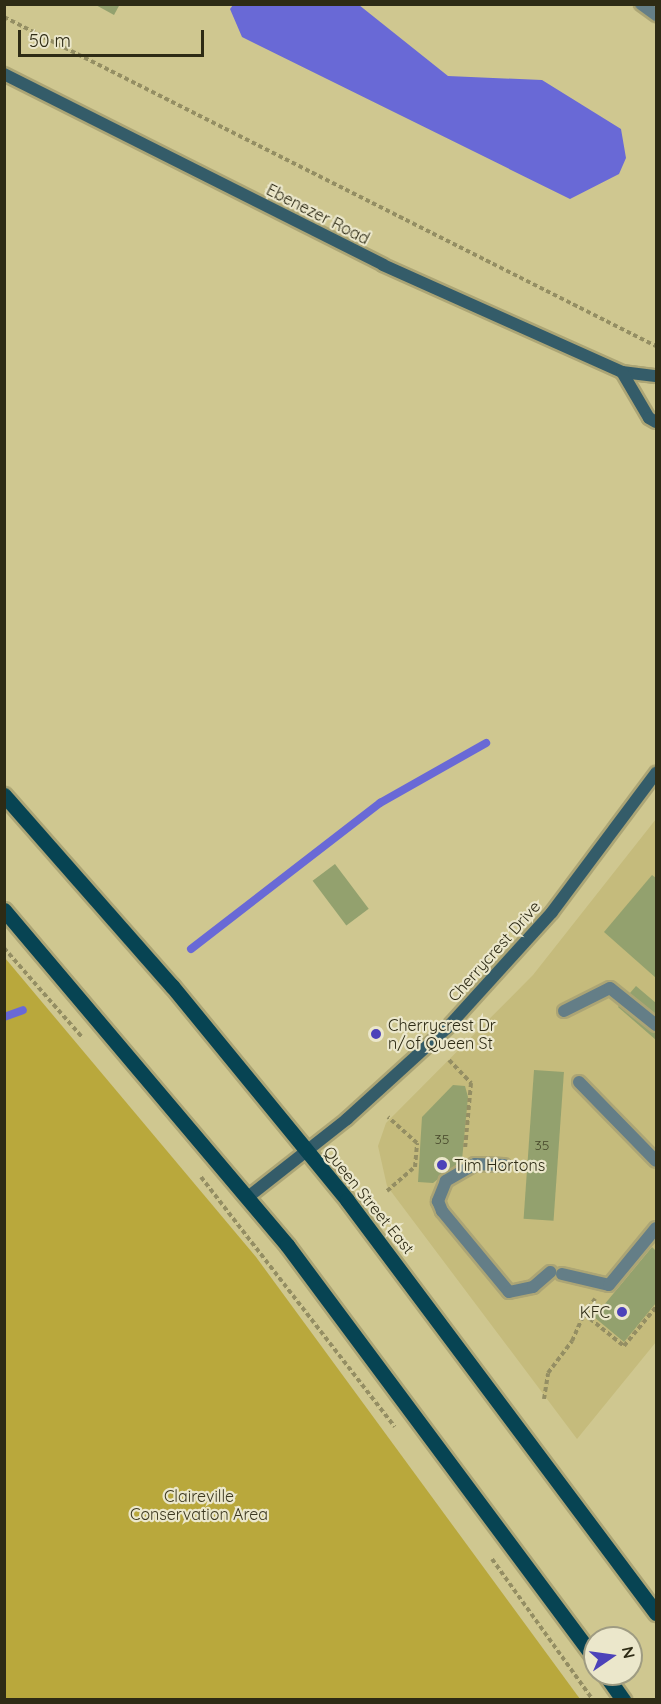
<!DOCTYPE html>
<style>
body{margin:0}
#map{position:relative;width:661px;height:1704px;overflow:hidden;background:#cfc790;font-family:Quicksand,sans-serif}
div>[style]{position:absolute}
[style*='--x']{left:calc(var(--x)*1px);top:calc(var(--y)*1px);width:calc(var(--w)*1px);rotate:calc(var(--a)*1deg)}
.built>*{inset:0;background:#c5bb7c}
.green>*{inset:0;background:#b9a83c}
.water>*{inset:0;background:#6969d6}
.stream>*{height:8px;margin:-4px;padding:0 4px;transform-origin:4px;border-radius:4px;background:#6969d6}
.building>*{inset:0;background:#93a16e;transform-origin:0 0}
.path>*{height:4px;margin-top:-2px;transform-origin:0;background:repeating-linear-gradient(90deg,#948e63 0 4.5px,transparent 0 7.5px)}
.roads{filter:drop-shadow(2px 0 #aca575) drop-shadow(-2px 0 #aca575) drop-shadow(0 2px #aca575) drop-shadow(0 -2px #aca575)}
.lane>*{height:12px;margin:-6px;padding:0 6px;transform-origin:6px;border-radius:6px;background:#647e87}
.street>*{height:12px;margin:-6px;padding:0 6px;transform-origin:6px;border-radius:6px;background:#647e87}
.secondary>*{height:12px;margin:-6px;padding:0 6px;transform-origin:6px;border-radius:6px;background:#345c69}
.primary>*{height:15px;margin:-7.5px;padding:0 7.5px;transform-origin:7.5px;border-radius:7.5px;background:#074453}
.dots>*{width:16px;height:16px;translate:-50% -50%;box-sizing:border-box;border:3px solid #ebe7cb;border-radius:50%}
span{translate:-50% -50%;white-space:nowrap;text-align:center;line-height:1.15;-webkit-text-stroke:4.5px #ebe7cb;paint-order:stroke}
.number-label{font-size:14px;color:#47482b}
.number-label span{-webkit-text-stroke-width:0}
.street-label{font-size:16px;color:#2e2b15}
.poi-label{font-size:16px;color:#2e2b15}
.left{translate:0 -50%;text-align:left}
.right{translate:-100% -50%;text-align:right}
.park-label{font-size:16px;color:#3c3820}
.frame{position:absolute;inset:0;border:6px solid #2e2b15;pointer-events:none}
.north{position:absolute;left:583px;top:1626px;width:60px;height:60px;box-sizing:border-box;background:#ebe7cb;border:2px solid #9f9c82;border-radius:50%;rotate:77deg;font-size:16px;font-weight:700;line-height:24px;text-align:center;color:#2e2b15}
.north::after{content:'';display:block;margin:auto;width:21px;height:27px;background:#4c42b9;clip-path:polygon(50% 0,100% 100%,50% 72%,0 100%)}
.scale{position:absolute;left:18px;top:30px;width:186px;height:27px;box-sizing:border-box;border:3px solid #2e2b15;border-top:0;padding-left:8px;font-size:18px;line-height:21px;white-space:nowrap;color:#2e2b15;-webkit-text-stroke:4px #ebe7cb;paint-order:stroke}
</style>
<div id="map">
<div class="built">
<div style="clip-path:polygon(656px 819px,656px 1342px,577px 1439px,387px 1186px,378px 1146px,386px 1123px,533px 975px)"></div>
</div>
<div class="green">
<div style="clip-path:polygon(5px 958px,256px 1257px,580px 1699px,5px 1699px)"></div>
</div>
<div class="water">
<div style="clip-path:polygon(233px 5px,359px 5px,448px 76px,542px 80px,621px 129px,626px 158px,619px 174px,570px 199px,242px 37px,230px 9px)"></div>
</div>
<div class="stream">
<div style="--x:191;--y:949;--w:239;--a:-37.7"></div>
<div style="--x:380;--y:803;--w:122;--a:-29.5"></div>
<div style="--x:4;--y:1017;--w:20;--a:-20"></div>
</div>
<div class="building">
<div style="clip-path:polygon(94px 4px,120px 4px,114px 15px)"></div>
<div style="left:335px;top:864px;width:56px;height:28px;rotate:53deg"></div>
<div style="clip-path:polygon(652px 875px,656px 878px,656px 978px,604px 932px)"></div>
<div style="clip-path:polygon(636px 986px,656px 1003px,656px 1040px,618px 1007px)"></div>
<div style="left:534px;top:1070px;width:30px;height:149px;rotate:4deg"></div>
<div style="clip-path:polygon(453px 1085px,465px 1086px,468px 1097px,462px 1160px,433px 1183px,418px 1182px,422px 1117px)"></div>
<div style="clip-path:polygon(652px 1247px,656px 1251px,656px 1303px,624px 1342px,594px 1317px)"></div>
</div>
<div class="path">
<div style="--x:4;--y:17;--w:730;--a:26.78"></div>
<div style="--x:4;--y:948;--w:118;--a:48.8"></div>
<div style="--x:449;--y:1060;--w:32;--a:46"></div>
<div style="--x:471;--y:1083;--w:66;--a:95.2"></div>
<div style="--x:201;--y:1177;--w:316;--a:52.2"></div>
<div style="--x:387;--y:1191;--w:37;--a:-41"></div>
<div style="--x:415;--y:1167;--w:24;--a:-85"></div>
<div style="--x:417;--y:1143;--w:39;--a:-138"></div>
<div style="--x:584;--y:1314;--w:19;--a:-54"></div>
<div style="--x:544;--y:1399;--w:26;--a:-81"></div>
<div style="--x:548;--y:1373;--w:40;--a:-53"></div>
<div style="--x:572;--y:1341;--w:30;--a:-66"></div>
<div style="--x:584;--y:1314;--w:51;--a:38.7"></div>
<div style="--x:624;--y:1346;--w:50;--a:-50.6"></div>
<div style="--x:492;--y:1559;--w:173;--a:54.4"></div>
</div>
<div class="roads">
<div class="lane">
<div style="--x:564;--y:1011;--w:51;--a:-26.6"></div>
<div style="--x:610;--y:988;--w:59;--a:38.8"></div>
<div style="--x:579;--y:1082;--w:110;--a:45.7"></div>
<div style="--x:504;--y:1165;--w:29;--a:-178"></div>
<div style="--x:475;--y:1164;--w:34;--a:150"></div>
<div style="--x:446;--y:1181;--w:22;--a:112"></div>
<div style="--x:438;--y:1201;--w:11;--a:68"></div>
<div style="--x:442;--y:1211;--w:105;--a:50.4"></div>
<div style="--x:509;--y:1292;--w:25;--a:-12"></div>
<div style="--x:533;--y:1287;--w:23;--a:-41"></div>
<div style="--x:562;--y:1274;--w:48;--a:13.2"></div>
<div style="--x:609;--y:1285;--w:74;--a:-50.5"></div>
</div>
<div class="street">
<div style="--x:641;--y:4;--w:19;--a:36"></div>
</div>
<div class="secondary">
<div style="--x:4;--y:74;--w:424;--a:26.7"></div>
<div style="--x:383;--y:265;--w:262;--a:24.1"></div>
<div style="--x:622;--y:372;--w:34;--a:7"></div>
<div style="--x:622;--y:372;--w:53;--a:59.6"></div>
<div style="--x:649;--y:418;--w:8;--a:30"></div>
<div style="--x:248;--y:1197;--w:126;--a:-38.2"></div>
<div style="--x:347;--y:1119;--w:135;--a:-42.3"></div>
<div style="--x:447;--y:1028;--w:156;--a:-47.8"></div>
<div style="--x:552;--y:912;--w:174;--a:-53.2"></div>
</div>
<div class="primary">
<div style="--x:4;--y:795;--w:254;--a:48.7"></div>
<div style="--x:172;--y:986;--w:276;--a:50.7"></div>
<div style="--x:347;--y:1200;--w:516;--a:53.2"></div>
<div style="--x:4;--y:910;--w:439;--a:49.8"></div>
<div style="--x:287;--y:1245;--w:516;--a:53.35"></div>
<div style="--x:605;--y:1674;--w:32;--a:55"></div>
</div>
</div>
<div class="dots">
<div style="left:376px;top:1034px;background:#4c42b9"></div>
<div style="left:442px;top:1165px;background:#4c42b9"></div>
<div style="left:622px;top:1312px;background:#4c42b9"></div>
</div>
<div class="number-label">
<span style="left:442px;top:1139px">35</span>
<span style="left:542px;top:1145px">35</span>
</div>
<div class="street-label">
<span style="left:318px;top:214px;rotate:27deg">Ebenezer Road</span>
<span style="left:494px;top:951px;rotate:-48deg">Cherrycrest Drive</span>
<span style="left:369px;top:1200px;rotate:51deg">Queen Street East</span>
</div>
<div class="poi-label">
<span class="left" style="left:388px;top:1034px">Cherrycrest Dr<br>n/of Queen St</span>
<span class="left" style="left:454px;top:1165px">Tim Hortons</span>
<span class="right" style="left:610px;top:1312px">KFC</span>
</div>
<div class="park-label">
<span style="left:199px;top:1505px">Claireville<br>Conservation Area</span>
</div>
<div class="frame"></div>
<div class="north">N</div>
<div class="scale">50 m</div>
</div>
